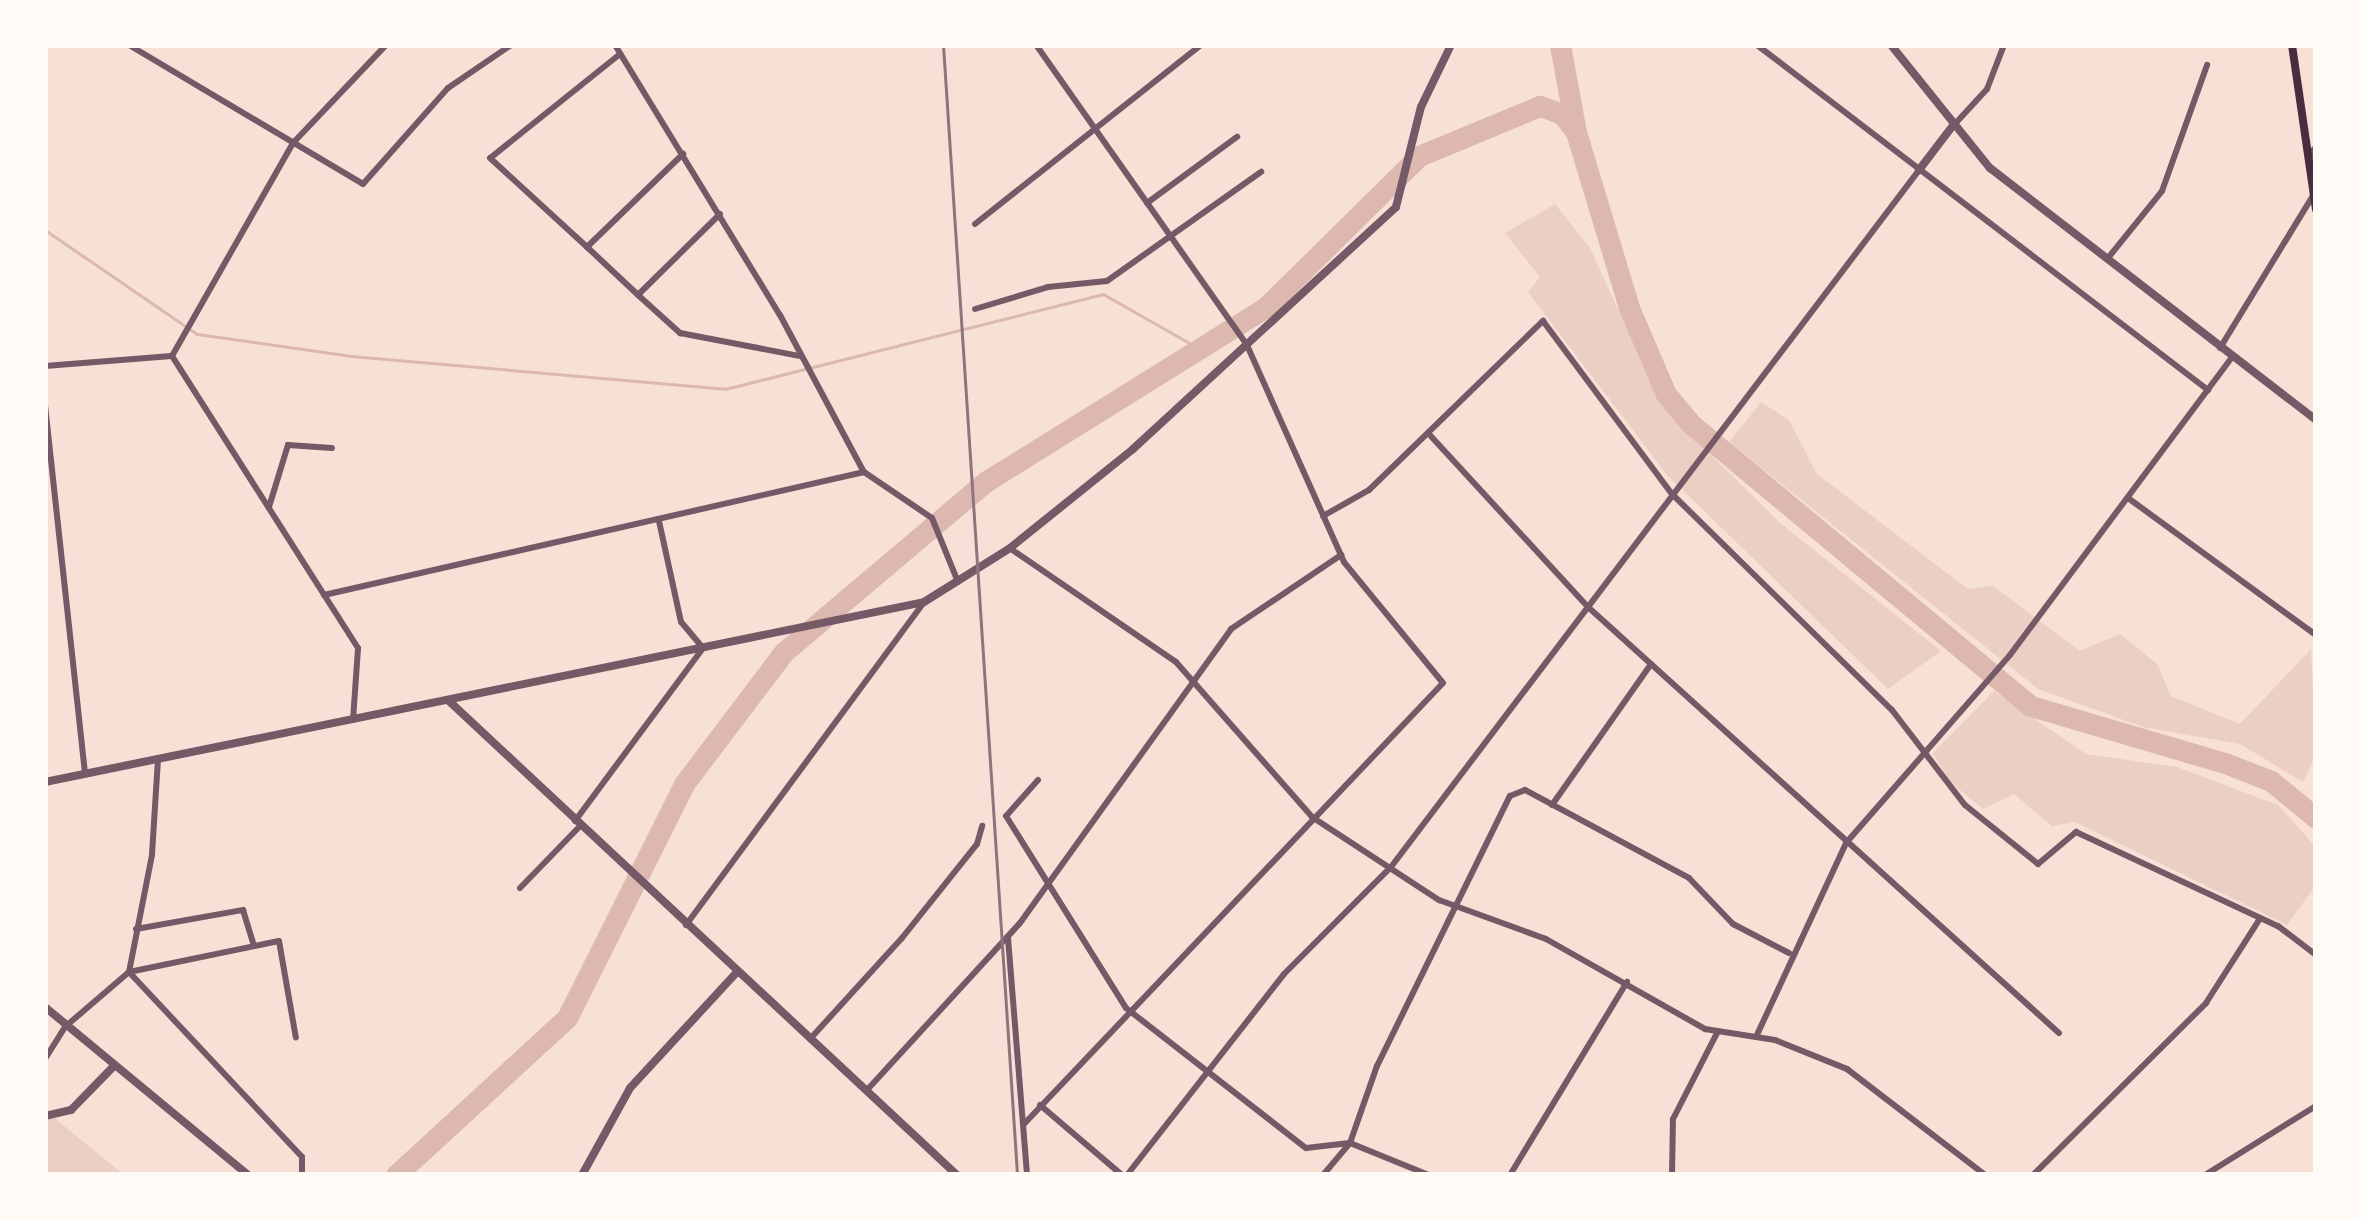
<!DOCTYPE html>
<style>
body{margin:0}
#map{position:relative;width:2361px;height:1220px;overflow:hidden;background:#f7e1d7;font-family:Figtree,sans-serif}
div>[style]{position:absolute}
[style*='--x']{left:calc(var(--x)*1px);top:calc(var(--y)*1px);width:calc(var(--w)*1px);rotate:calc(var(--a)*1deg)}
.green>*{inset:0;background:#ebcfc5}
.stream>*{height:3px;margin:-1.5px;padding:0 1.5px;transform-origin:1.5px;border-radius:1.5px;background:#dcb8b0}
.river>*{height:21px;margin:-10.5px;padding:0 10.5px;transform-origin:10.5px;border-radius:10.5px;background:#dcb8b0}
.minor>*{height:6px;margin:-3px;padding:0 3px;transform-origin:3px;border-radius:3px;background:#755966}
.tertiary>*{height:8px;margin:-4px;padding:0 4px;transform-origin:4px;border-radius:4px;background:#755966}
.secondary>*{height:8px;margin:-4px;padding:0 4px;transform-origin:4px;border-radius:4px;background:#4a2c40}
.rail>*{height:3px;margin:-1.5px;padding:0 1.5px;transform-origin:1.5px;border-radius:1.5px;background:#8f747c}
span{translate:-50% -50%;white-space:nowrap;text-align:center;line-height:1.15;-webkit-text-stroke:9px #fffaf5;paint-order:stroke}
.frame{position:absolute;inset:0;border:48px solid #fffaf5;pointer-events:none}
</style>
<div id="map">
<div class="green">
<div style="clip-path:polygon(1555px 204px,1590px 248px,1645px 368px,1691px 435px,1779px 522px,1941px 651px,1888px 689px,1667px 475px,1528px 292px,1540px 277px,1505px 233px)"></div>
<div style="clip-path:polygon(1761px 402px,1789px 420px,1817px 474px,1968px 589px,1993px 586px,2080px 651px,2120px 634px,2157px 664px,2171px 696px,2240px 724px,2311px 649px,2316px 754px,2303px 782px,2240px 744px,2143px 727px,2038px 689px,1729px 442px)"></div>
<div style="clip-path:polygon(1994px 691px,2086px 754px,2177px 767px,2278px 805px,2316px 847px,2316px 885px,2287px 925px,2075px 822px,2052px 826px,2014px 794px,1983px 809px,1949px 781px,1933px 753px)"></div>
<div style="clip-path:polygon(45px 1114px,51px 1115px,124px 1175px,45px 1175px)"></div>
</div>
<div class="stream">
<div style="--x:45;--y:230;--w:184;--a:34.4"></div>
<div style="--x:197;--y:334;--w:156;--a:8.1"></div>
<div style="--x:351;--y:356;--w:375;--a:5"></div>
<div style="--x:725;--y:389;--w:390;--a:-14.1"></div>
<div style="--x:1103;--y:294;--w:117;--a:29.6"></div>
</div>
<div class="river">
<div style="--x:1560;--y:45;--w:88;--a:79.6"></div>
<div style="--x:1576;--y:132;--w:184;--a:73.2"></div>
<div style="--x:1629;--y:308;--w:94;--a:66.7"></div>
<div style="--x:1666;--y:394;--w:39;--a:50"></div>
<div style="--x:1691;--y:424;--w:442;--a:39.7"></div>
<div style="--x:2031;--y:706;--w:202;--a:16.4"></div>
<div style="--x:2225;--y:763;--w:49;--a:21.4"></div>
<div style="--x:2271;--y:781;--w:58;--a:39.4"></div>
<div style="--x:396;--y:1175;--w:232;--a:-42.6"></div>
<div style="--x:567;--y:1018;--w:262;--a:-63.4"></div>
<div style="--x:684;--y:784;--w:166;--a:-52.9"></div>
<div style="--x:784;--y:652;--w:263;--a:-40.2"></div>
<div style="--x:985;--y:482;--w:331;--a:-31.9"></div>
<div style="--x:1266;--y:307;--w:215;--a:-44.6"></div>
<div style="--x:1419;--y:156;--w:131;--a:-22.5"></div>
<div style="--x:1540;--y:106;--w:23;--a:20"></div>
<div style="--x:1562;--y:114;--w:23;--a:52"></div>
</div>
<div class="minor">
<div style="--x:129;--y:45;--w:272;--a:30.7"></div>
<div style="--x:363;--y:184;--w:128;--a:-48.5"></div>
<div style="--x:448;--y:88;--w:76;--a:-34.3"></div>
<div style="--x:615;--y:45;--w:316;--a:58.6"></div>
<div style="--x:780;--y:315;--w:178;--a:61.9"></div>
<div style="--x:864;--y:472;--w:82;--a:34.1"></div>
<div style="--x:932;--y:518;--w:69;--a:67.9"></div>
<div style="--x:1757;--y:45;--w:568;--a:37.41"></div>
<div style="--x:620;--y:54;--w:166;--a:141.3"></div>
<div style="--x:490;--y:158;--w:132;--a:42.5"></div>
<div style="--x:587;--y:247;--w:134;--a:-44.1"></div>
<div style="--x:1953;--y:126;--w:50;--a:-47.4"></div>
<div style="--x:1987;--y:89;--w:47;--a:-68.9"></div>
<div style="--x:2316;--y:147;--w:11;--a:131"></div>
<div style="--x:2309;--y:155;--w:7;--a:16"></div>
<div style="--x:1147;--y:203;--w:112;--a:-36.3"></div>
<div style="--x:720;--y:214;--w:115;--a:135.4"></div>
<div style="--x:638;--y:295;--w:57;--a:42.1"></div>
<div style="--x:680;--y:333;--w:121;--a:10.9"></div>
<div style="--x:975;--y:224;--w:288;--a:-38.4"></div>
<div style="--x:587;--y:247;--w:69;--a:43.2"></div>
<div style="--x:2108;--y:258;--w:86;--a:-51.1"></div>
<div style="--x:2162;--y:191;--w:134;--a:-70.3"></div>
<div style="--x:975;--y:309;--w:76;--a:-16.8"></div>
<div style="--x:1048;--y:287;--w:59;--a:-5.8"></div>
<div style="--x:1107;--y:281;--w:189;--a:-35.3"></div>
<div style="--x:2220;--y:348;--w:180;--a:-58.6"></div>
<div style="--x:45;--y:366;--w:127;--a:-4.5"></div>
<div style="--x:45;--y:405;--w:371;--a:83.8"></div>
<div style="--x:1428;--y:433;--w:236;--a:47.4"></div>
<div style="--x:1588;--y:607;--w:635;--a:42.13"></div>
<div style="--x:2128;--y:498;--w:233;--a:36.1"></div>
<div style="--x:269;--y:507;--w:65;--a:-73"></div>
<div style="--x:288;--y:445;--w:44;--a:3.9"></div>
<div style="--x:1323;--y:516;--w:53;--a:-29.5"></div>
<div style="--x:1369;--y:490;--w:243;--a:-44.2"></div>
<div style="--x:1543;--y:321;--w:216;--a:53.3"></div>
<div style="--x:1672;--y:494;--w:308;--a:44.5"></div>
<div style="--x:1892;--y:710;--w:120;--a:52.5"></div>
<div style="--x:1965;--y:805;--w:94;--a:38.9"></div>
<div style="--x:2038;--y:864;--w:50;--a:-40.1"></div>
<div style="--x:2076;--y:832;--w:223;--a:25"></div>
<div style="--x:2278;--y:926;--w:48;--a:37.3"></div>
<div style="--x:1011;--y:549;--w:200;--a:34.4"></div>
<div style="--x:1176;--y:662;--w:206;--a:48.7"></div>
<div style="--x:1312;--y:817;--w:152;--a:33.2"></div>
<div style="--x:1439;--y:900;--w:114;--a:20"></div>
<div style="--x:1546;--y:939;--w:183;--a:29.5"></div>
<div style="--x:1705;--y:1029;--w:71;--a:8.9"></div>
<div style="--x:1775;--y:1040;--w:78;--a:21.9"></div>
<div style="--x:1847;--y:1069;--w:174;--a:37.5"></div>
<div style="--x:324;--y:595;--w:554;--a:-12.83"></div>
<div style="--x:353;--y:720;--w:72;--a:-86"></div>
<div style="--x:358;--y:648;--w:346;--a:-122.5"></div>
<div style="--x:172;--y:356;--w:245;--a:-60.4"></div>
<div style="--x:293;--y:143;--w:135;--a:-46.5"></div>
<div style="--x:158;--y:759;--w:96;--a:93.6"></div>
<div style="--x:152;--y:855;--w:119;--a:101.1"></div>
<div style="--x:129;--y:972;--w:253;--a:46.9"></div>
<div style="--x:302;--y:1157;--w:18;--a:90"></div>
<div style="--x:1038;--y:780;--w:48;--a:131.6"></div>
<div style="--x:1006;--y:816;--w:226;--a:58"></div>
<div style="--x:1126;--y:1008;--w:228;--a:37.9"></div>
<div style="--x:1306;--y:1148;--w:44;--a:-6.5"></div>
<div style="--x:1350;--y:1143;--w:85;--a:22.1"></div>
<div style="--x:1552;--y:805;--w:172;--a:-54.9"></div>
<div style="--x:575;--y:821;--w:215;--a:-53.5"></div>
<div style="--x:703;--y:648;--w:34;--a:-130"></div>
<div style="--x:681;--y:622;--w:103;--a:-102.3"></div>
<div style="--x:520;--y:888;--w:86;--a:-45.9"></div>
<div style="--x:686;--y:925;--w:401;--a:-53.6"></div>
<div style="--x:136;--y:929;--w:109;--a:-10.1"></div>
<div style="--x:243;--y:910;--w:37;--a:73"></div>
<div style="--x:1008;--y:938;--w:238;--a:85.4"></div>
<div style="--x:1756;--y:1037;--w:214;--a:-65.1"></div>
<div style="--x:1846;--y:843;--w:249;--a:-48.9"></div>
<div style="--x:2010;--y:655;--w:372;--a:-53.3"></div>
<div style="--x:810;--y:1039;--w:137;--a:-47.7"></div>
<div style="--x:902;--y:938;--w:120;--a:-51.4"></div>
<div style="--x:977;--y:844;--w:19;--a:-74"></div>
<div style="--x:45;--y:1059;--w:39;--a:-58"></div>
<div style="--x:66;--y:1026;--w:83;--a:-40.6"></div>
<div style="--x:129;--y:972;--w:153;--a:-11.7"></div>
<div style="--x:279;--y:941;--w:98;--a:80.1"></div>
<div style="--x:867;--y:1090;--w:226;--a:-47.5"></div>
<div style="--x:1020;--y:923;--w:362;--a:-54.3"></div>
<div style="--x:1231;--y:629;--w:133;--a:-33.9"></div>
<div style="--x:1040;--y:1105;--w:108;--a:40.5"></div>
<div style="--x:1024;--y:1124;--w:608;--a:-46.47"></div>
<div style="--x:1443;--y:683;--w:156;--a:-129.3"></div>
<div style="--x:1344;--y:562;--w:238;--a:-114.1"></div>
<div style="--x:1247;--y:345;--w:367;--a:-125.1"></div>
<div style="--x:1127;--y:1175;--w:255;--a:-52"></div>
<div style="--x:1284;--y:974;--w:151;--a:-45"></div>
<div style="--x:1391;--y:867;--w:874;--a:-52.85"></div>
<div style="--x:1323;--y:1175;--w:42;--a:-49.8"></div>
<div style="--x:1350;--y:1143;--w:82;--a:-70.7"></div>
<div style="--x:1377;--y:1066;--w:301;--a:-63.8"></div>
<div style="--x:1510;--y:796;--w:16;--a:-22"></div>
<div style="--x:1525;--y:790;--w:186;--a:28.2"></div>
<div style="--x:1689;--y:878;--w:64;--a:46.3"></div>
<div style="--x:1733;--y:924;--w:63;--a:27.4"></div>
<div style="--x:1510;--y:1175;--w:226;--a:-58.8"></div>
<div style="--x:1672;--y:1175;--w:56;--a:-89"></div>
<div style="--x:1673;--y:1119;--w:99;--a:-62.9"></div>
<div style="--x:2033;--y:1175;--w:244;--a:-44.8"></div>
<div style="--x:2206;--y:1003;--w:98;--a:-57.4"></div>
<div style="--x:2205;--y:1175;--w:131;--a:-31.9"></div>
</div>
<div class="tertiary">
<div style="--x:1891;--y:45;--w:158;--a:51.2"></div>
<div style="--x:1990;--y:168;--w:412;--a:37.7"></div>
<div style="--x:1919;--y:170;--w:53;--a:-52.7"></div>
<div style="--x:449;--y:701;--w:695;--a:43.02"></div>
<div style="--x:45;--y:782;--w:897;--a:-11.57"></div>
<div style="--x:924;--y:602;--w:102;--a:-32.1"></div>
<div style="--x:1010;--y:548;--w:158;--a:-38.8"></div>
<div style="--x:1133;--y:449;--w:357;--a:-42.6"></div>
<div style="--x:1396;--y:207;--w:103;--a:-76"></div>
<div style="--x:1421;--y:107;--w:69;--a:-64.2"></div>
<div style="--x:45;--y:1007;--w:264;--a:39.6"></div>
<div style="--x:45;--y:1116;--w:27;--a:-13"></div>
<div style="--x:71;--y:1110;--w:62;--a:-45.7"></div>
<div style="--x:582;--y:1175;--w:99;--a:-61.1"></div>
<div style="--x:630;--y:1088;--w:158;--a:-47.3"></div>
</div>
<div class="secondary">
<div style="--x:2292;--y:45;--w:166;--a:81.7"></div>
</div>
<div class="rail">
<div style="--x:943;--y:45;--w:1132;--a:86.25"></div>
</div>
<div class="frame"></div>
</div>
